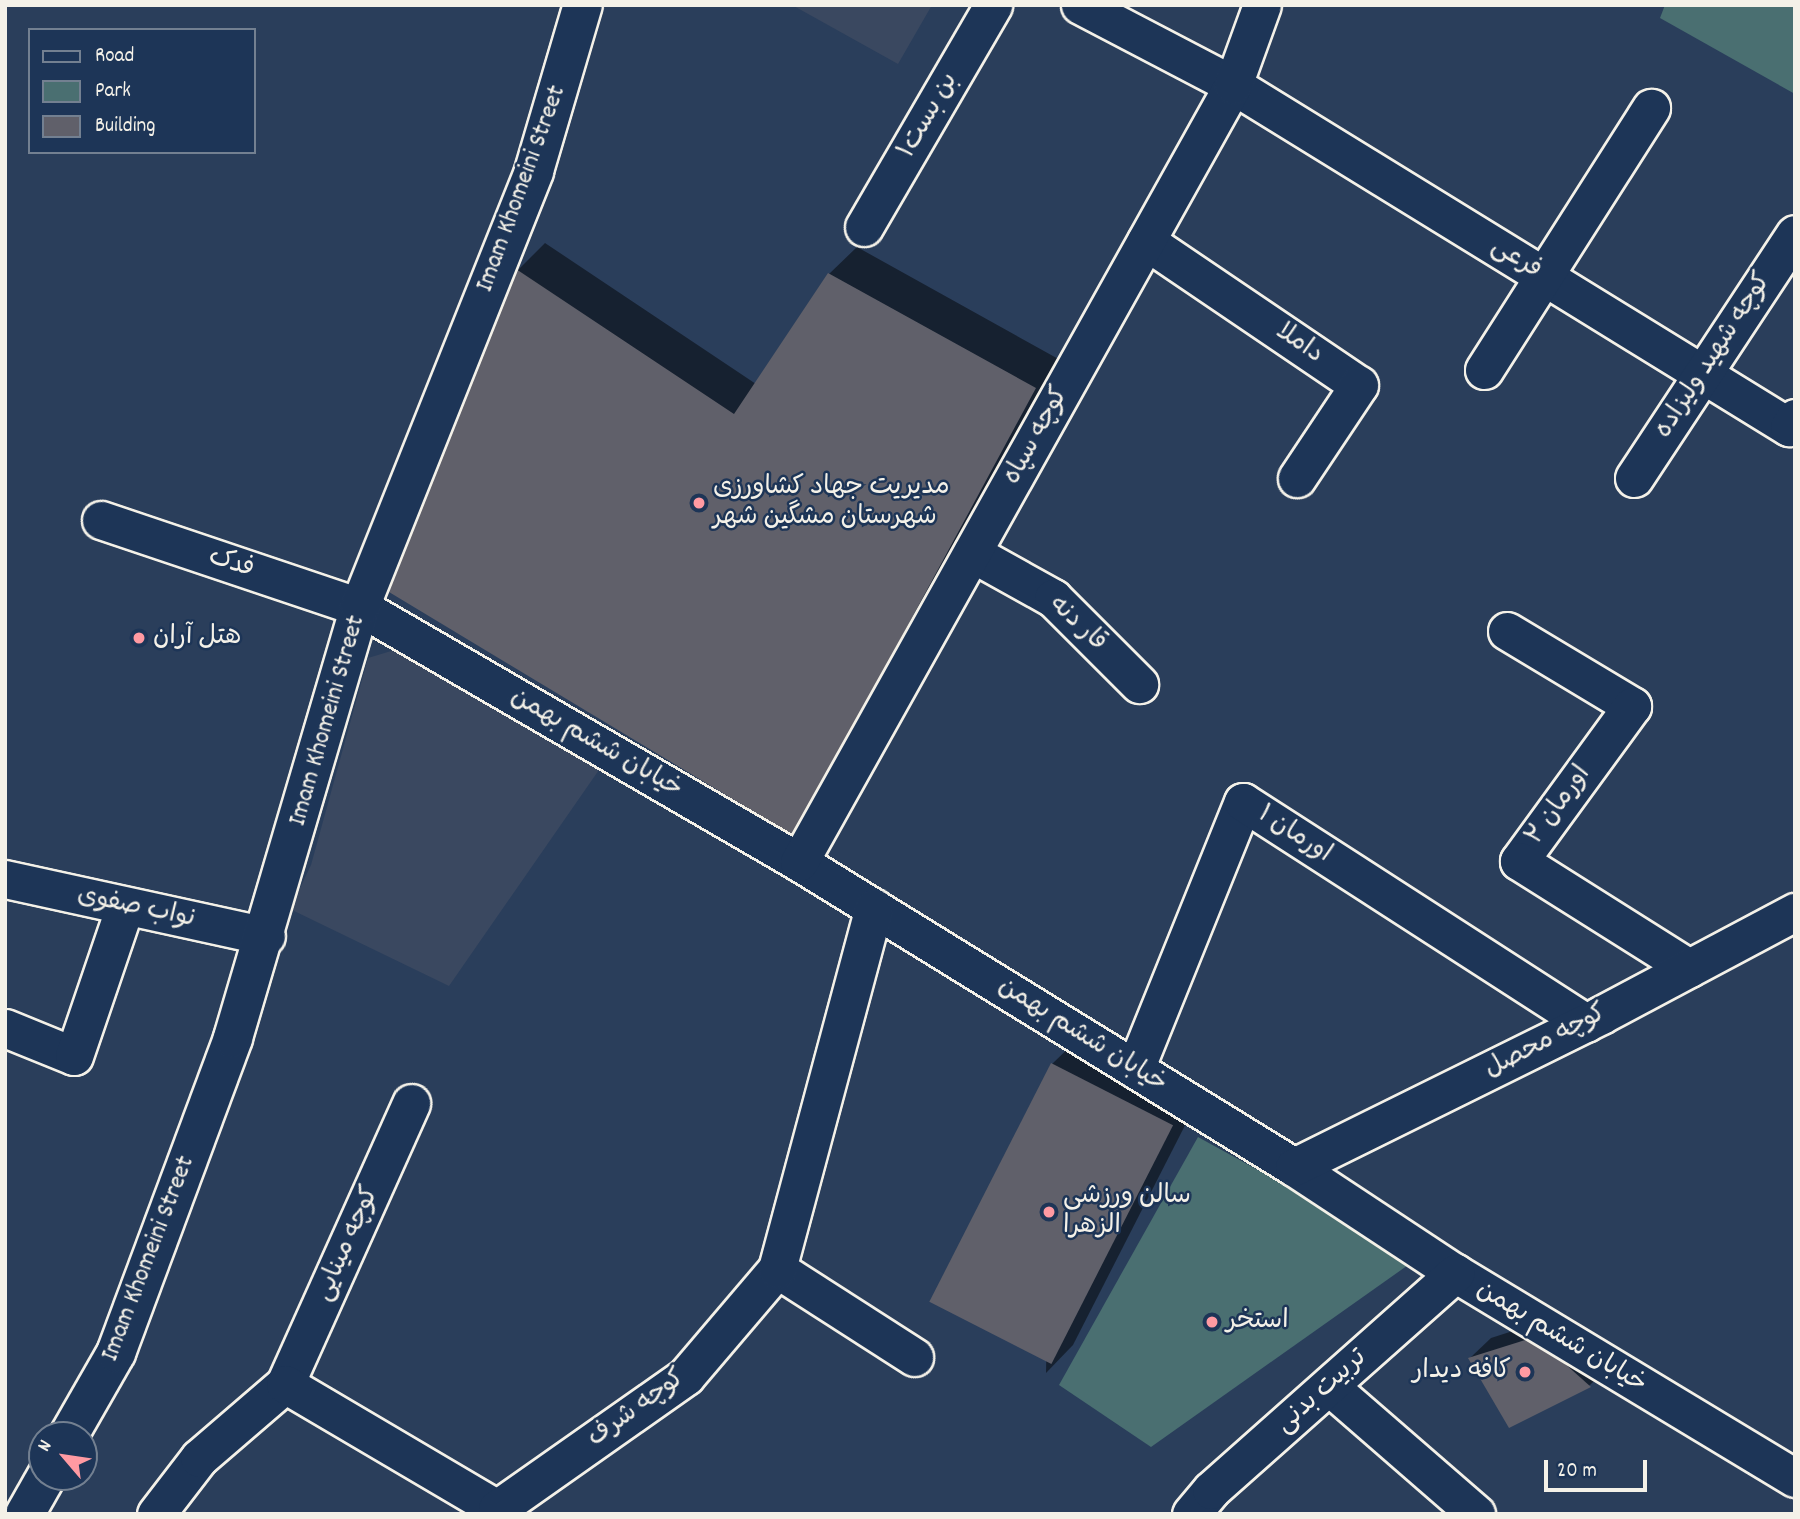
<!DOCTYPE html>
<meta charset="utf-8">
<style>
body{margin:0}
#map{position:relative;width:1800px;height:1519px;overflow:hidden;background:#2a3e5b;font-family:Dekko,"Playpen Sans Arabic",sans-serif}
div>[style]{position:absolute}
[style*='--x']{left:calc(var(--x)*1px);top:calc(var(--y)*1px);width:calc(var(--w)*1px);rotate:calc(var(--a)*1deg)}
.built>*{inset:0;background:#3a4860}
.green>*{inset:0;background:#4a6f71}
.shadow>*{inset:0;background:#0007}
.building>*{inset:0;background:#60606a;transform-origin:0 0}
.roads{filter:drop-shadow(2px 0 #f4f1e8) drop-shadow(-2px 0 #f4f1e8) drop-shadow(0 2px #f4f1e8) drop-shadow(0 -2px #f4f1e8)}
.minor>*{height:37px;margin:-18.5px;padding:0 18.5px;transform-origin:18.5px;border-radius:18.5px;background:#1d3557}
.major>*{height:38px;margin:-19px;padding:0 19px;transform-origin:19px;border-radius:19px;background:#1d3557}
.dots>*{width:19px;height:19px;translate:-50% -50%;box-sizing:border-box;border:4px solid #1d3557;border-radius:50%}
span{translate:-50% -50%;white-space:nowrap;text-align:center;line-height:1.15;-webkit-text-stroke:5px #1d3557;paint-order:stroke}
.street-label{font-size:26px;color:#f4f1e8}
.poi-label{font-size:26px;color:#f4f1e8}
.left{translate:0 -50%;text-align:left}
.right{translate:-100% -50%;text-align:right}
.frame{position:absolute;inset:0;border:7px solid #f4f1e8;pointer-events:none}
.legend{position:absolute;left:28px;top:28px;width:228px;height:126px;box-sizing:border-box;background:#1d3557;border:2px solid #738091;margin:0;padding:9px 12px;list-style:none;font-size:21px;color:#f4f1e8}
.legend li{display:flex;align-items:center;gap:14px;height:35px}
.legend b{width:35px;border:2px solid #738091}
.north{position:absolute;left:28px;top:1421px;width:70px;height:70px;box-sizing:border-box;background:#1d3557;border:2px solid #738091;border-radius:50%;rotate:299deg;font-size:19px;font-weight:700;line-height:28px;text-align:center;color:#f4f1e8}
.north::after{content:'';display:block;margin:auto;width:24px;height:32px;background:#ff9aa2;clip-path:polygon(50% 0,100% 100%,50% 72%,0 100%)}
.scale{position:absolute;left:1544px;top:1460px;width:103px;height:32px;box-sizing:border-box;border:4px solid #f4f1e8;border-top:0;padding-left:9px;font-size:21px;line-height:24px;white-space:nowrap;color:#f4f1e8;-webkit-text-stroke:5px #1d3557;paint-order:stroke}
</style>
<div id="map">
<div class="built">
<div style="clip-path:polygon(792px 5px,932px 5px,898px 64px)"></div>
<div style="clip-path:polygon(401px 648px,601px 767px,449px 986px,290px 909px,311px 865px,368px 658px)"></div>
</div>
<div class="green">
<div style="clip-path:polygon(1665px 5px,1795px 5px,1795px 94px,1660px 18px)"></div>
<div style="clip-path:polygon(1198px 1137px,1418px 1258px,1151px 1447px,1059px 1385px)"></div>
</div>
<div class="shadow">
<div style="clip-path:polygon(545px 243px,756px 384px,829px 274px,857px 247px,1062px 361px,821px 806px,391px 591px,518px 270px)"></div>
<div style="clip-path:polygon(1080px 1037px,1199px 1098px,1073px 1345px,1046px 1373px,1052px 1064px)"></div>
<div style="clip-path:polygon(1557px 1317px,1610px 1365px,1590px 1385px,1510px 1426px,1470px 1358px,1491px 1338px)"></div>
</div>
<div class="building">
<div style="clip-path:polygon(516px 269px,734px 414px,828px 273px,1036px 388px,794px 836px,389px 592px)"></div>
<div style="left:1051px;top:1063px;width:137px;height:268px;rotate:27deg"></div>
<div style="clip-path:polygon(1535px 1337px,1591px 1387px,1509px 1428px,1468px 1358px)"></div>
</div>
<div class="roads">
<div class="minor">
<div style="--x:1080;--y:5;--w:173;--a:27.6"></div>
<div style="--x:1233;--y:85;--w:653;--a:31.6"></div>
<div style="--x:1789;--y:427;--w:11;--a:-56"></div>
<div style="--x:864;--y:227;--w:257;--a:-59.8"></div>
<div style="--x:1146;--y:241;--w:257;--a:34.1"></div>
<div style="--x:1359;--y:385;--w:112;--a:123.7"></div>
<div style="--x:1484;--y:370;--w:311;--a:-57.5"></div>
<div style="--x:1634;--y:478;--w:292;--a:-56.6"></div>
<div style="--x:101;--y:520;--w:273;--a:18.6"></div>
<div style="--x:360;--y:607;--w:508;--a:30.15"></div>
<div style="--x:799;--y:862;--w:581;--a:31.64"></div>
<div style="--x:1294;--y:1167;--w:193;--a:33.4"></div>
<div style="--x:1455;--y:1273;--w:397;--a:31.1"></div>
<div style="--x:972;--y:553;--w:93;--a:29.1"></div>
<div style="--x:1053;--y:598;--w:122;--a:45"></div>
<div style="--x:1507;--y:631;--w:146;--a:31"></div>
<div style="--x:1632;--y:706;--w:192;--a:126.1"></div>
<div style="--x:1519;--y:861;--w:201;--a:32.2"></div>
<div style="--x:799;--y:862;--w:890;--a:-60.81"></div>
<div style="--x:1233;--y:85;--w:85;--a:-70.1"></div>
<div style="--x:5;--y:879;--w:267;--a:12.3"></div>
<div style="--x:5;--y:1028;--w:74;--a:22.1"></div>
<div style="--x:74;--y:1056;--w:158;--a:-71.2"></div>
<div style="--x:1135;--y:1069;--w:288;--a:-68"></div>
<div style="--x:1243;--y:802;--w:408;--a:32.8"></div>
<div style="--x:1294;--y:1167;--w:343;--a:-26.3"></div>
<div style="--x:1601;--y:1015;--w:220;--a:-28"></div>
<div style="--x:777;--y:1269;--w:163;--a:32.7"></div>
<div style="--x:285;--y:1384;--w:308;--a:-65.8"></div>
<div style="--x:1329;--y:1386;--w:195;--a:41"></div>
<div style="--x:156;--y:1514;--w:71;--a:-52.5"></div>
<div style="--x:199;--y:1458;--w:113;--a:-40.7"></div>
<div style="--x:285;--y:1384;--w:246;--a:30.5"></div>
<div style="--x:497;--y:1509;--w:231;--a:-35.1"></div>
<div style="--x:686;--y:1376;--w:140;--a:-49.6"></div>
<div style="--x:777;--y:1269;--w:374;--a:-75"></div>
<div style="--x:1191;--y:1514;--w:31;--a:-50"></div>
<div style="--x:1211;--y:1490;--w:327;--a:-41.6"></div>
</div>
<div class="major">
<div style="--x:69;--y:1435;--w:95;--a:-60.2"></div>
<div style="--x:116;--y:1353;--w:336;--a:-69.6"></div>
<div style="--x:233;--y:1038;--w:449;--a:-73.6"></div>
<div style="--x:360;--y:607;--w:469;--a:-68.2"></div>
<div style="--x:534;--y:171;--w:173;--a:-73.6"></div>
<div style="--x:25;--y:1514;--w:43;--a:-60.4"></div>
</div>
</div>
<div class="dots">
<div style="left:699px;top:503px;background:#ff9aa2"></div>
<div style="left:139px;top:638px;background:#ff9aa2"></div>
<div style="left:1049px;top:1212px;background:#ff9aa2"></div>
<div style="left:1212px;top:1322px;background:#ff9aa2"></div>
<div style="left:1525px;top:1372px;background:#ff9aa2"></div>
</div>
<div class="street-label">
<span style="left:929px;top:116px;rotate:-60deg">بن بست۱</span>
<span style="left:522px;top:189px;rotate:-70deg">Imam Khomeini Street</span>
<span style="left:1516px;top:259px;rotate:32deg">فرعی</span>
<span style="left:1299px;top:344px;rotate:34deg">داملا</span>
<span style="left:1714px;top:356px;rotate:-57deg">کوچه شهید ولیزاده</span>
<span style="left:1037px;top:436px;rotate:-61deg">کوچه سپاه</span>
<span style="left:231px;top:564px;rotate:18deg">فدک</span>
<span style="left:1077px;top:624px;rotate:43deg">قار دنه</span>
<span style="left:328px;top:721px;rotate:-74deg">Imam Khomeini Street</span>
<span style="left:596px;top:744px;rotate:30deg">خیابان ششم بهمن</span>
<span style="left:1559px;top:806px;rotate:-54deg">اورمان ۲</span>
<span style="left:1294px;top:835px;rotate:33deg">اورمان ۱</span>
<span style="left:136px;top:908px;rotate:12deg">نواب صفوی</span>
<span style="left:1082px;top:1036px;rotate:32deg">خیابان ششم بهمن</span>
<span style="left:1546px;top:1042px;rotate:-27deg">کوچه محصل</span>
<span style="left:348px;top:1244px;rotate:-66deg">کوچه مینایی</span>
<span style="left:149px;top:1259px;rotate:-69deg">Imam Khomeini Street</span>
<span style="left:1561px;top:1338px;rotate:31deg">خیابان ششم بهمن</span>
<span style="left:1322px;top:1392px;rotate:-42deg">تربیت بدنی</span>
<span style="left:637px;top:1409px;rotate:-36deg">کوچه شرف</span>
</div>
<div class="poi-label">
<span class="left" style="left:713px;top:503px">مدیریت جهاد کشاورزی<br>شهرستان مشگین شهر</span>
<span class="left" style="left:153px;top:638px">هتل آران</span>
<span class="left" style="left:1063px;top:1212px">سالن ورزشی<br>الزهرا</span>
<span class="left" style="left:1226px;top:1322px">استخر</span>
<span class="right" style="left:1511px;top:1372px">کافه دیدار</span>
</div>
<div class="frame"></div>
<ul class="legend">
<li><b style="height:9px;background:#1d3557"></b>Road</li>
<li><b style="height:19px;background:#4a6f71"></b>Park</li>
<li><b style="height:19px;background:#60606a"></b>Building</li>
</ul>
<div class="north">N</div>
<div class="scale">20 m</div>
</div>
